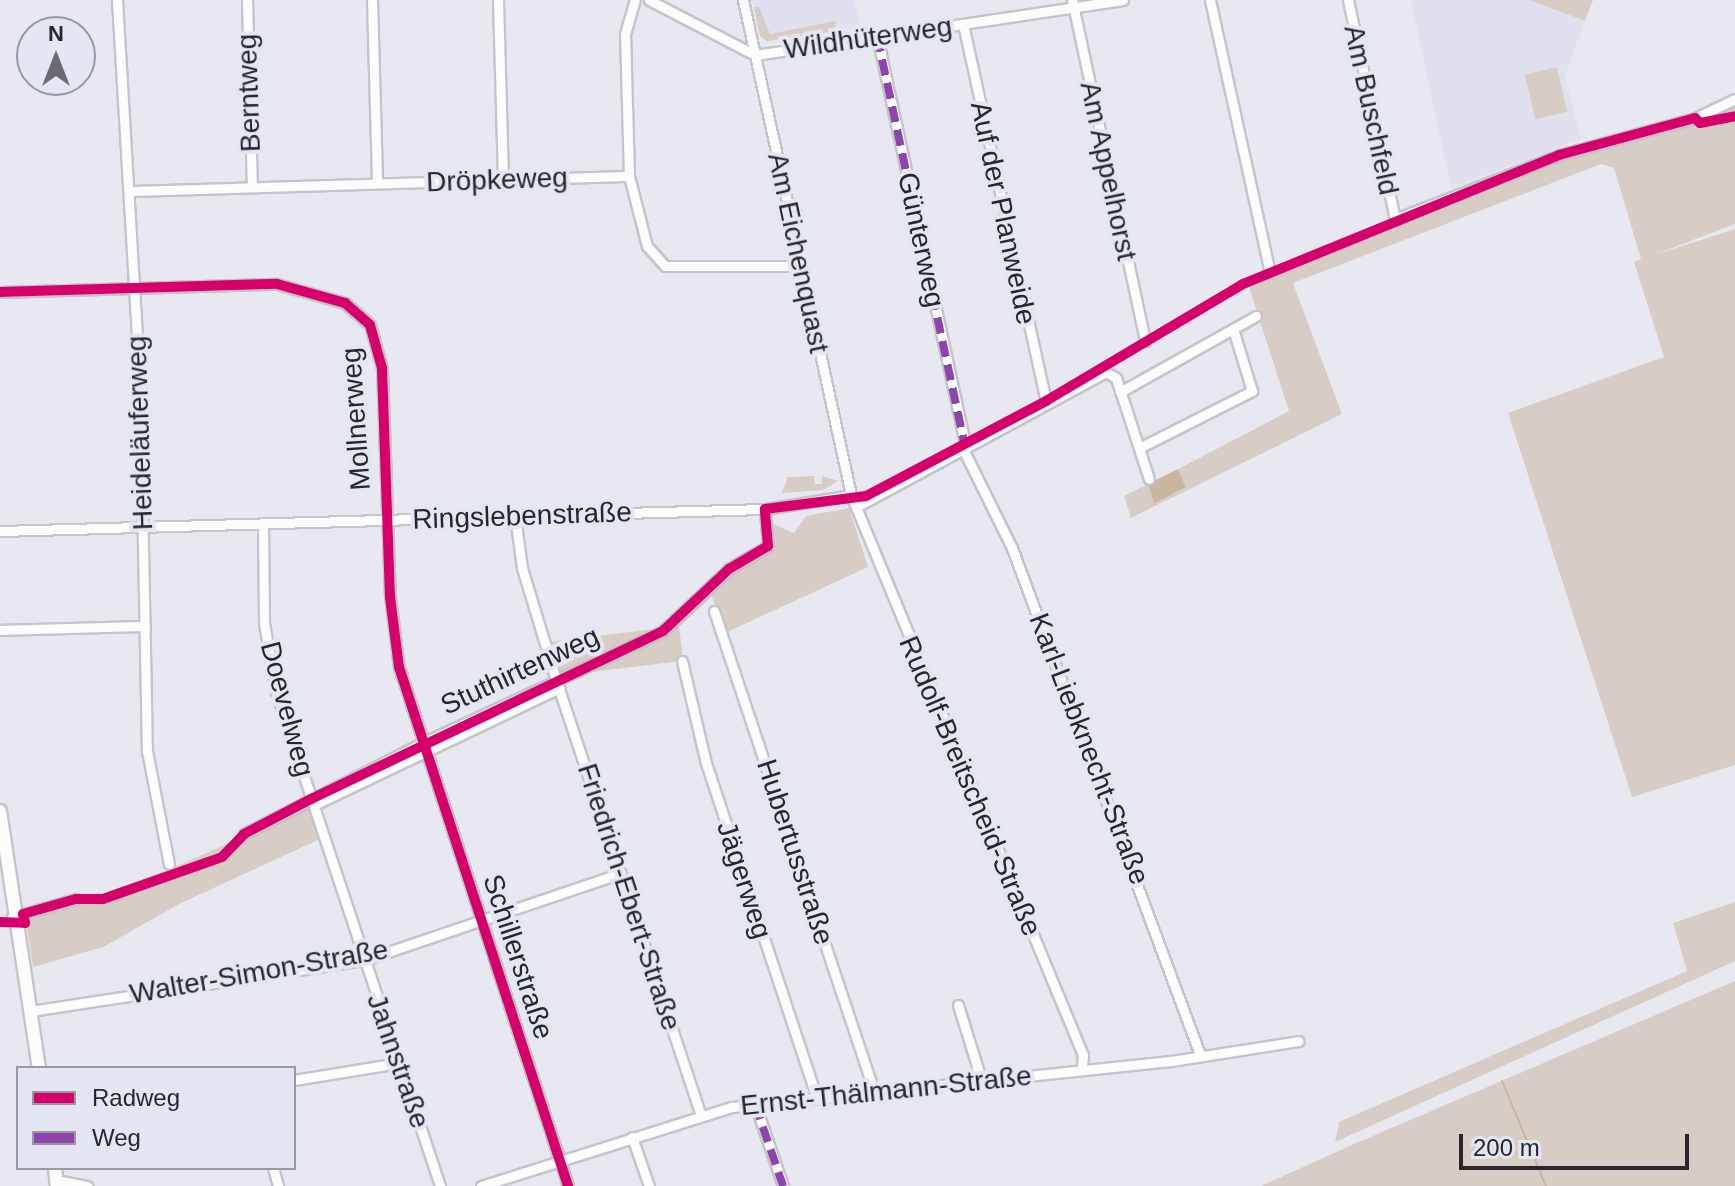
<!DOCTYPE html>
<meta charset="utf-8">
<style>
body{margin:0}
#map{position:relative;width:1735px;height:1186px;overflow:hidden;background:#e8e9f0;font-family:Arial,sans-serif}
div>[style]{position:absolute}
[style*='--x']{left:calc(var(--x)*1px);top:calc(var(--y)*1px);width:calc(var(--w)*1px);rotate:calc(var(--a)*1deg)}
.built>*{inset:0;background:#e0e0ef}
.green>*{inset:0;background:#d8cdc5;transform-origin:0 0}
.water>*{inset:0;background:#cab6a0}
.stream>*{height:2px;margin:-1px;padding:0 1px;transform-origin:1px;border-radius:1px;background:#cab6a0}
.roads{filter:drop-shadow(2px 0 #c4c4ca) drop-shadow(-2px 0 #c4c4ca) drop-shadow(0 2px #c4c4ca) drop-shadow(0 -2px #c4c4ca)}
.street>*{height:9px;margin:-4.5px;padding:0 4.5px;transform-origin:4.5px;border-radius:4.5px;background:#fcfcfd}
.secondary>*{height:12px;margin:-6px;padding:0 6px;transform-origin:6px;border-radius:6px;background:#fcfcfd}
.quiet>*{height:8px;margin-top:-4px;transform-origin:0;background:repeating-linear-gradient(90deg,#8e44ad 0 16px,transparent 0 24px)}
.cycleway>*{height:10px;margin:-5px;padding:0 5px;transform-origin:5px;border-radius:5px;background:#d6006c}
span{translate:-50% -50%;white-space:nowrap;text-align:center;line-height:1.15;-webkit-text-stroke:8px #e5e6f4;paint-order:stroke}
.street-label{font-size:28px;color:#26262c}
.legend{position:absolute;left:16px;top:1066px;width:280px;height:104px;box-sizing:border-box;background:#e5e6f4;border:2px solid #9999a4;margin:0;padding:10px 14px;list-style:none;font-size:24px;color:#26262c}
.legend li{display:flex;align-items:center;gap:16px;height:40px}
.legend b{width:40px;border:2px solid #9999a4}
.north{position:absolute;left:16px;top:16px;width:80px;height:80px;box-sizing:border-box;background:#e5e6f4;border:2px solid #9999a4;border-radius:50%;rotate:0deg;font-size:22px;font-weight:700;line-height:32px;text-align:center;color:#26262c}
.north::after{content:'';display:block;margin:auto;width:28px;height:36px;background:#6a6a71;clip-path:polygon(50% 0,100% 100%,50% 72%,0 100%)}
.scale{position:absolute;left:1459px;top:1134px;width:230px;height:36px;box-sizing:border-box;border:4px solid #26262c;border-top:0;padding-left:10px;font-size:24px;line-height:28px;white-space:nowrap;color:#26262c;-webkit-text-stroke:6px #e5e6f4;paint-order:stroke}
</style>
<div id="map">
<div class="built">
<div style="clip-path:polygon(752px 0,854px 0,860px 27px,767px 41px,760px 36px)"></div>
<div style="clip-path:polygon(1411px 0,1529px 0,1585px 21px,1565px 75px,1581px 139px,1451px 188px)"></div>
</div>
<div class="green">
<div style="clip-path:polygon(1529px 0,1593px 0,1585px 21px)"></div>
<div style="clip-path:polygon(754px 7px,759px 7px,770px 34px,835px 21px,837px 31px,767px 41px,760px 36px)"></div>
<div style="left:1557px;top:67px;width:46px;height:33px;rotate:77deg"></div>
<div style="clip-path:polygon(1735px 108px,1735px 224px,1654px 255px,1735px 229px,1735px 765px,1632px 797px,1508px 413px,1664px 357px,1634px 262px,1641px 259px,1614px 168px,1601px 164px,1293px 283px,1342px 414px,1131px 518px,1124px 496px,1148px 484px,1154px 504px,1186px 487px,1178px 469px,1289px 411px,1249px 287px,1538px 169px)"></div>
<div style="clip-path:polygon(814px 476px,815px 484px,822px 484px,822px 476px,838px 481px,823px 490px,782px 493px,788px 477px)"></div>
<div style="clip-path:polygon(849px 508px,868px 567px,723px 634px,710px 589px,774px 547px,773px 524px,794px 533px,806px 516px)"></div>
<div style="left:679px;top:626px;width:35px;height:129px;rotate:83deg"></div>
<div style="clip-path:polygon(309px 808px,320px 839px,181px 903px,103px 947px,33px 967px,26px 921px,168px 870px)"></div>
<div style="clip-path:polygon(1735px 902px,1735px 961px,1335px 1142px,1339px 1122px,1687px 971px,1673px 923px)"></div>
<div style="clip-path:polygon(1735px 981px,1735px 1186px,1261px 1186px,1354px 1144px)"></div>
</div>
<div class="water">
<div style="clip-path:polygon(1178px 469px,1186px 487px,1154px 504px,1148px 484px)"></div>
</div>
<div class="stream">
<div style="--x:1502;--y:1081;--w:114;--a:67.3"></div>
</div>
<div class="roads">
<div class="street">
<div style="--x:117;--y:0;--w:390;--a:86.6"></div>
<div style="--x:140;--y:389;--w:362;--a:88.9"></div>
<div style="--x:147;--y:751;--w:115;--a:79"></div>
<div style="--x:247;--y:0;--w:187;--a:88.5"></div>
<div style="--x:372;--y:0;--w:183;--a:88.4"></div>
<div style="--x:498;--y:0;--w:179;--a:88.4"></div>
<div style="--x:649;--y:0;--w:119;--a:27.4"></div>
<div style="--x:755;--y:55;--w:372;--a:-8.5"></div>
<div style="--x:743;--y:0;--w:507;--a:77.69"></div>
<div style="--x:851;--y:495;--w:606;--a:67.5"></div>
<div style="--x:1083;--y:1055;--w:12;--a:95"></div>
<div style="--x:1072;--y:0;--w:349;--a:77.9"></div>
<div style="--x:1210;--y:0;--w:279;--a:77.6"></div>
<div style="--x:1348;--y:0;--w:224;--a:77.9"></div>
<div style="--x:1395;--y:219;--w:176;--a:-21.3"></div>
<div style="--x:1559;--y:155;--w:141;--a:-15.2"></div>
<div style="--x:1695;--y:118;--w:44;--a:-25.4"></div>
<div style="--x:963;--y:24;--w:386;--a:77.6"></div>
<div style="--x:877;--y:36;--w:417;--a:77.8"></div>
<div style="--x:629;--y:176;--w:142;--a:-91.6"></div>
<div style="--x:625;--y:34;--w:35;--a:-74"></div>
<div style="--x:129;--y:191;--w:500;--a:-1.72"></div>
<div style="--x:629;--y:176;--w:72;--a:75.6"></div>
<div style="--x:647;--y:246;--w:27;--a:48"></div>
<div style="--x:665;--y:266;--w:136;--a:0"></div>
<div style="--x:0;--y:292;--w:277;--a:-1.7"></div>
<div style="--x:277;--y:284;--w:71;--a:15.6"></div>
<div style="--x:345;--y:303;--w:33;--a:41"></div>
<div style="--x:370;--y:325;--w:45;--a:74.4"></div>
<div style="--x:382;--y:368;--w:229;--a:88"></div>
<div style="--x:390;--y:597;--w:71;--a:82.7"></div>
<div style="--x:399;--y:667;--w:546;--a:71.96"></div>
<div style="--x:1120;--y:392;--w:156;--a:-29.2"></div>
<div style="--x:1139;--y:448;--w:127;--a:-26.8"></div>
<div style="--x:1252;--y:391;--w:65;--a:-107"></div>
<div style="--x:964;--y:451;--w:108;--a:63.7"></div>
<div style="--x:1012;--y:548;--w:538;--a:69.64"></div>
<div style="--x:856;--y:507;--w:284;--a:-28.4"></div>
<div style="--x:1106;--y:372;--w:12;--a:31"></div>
<div style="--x:1116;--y:378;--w:106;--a:71.9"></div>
<div style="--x:515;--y:516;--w:52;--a:82.3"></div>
<div style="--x:522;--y:568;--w:117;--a:73.1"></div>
<div style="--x:556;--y:680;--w:457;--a:71.6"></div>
<div style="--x:263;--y:524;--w:99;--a:89.4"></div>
<div style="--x:264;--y:623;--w:70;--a:80.1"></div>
<div style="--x:276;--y:692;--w:521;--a:71.63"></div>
<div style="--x:0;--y:531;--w:765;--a:-1.65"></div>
<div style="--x:765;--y:509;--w:87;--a:-9.2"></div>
<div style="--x:714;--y:611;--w:509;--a:71.57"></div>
<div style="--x:0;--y:630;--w:145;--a:-1.6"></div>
<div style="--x:682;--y:661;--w:105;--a:76.8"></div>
<div style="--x:706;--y:763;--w:351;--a:71.7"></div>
<div style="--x:314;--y:805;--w:272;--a:-25.5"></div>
<div style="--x:244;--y:834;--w:200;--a:-27.1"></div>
<div style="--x:422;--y:743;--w:266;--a:-24.9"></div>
<div style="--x:663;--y:631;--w:91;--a:-43.2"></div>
<div style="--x:729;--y:569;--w:45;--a:-30.5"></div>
<div style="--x:768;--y:546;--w:37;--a:-95"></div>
<div style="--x:12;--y:917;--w:66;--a:-15.7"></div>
<div style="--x:958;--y:1005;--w:81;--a:72.7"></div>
<div style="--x:30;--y:1011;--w:338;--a:-8.7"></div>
<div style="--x:364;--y:960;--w:271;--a:-18.7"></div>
<div style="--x:294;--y:1080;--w:106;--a:-9.2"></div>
<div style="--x:755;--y:1104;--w:87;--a:71.1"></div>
<div style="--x:632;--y:1137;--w:52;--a:70.9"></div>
<div style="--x:273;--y:1168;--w:19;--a:74"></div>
<div style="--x:56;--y:1180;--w:32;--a:11"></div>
<div style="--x:481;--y:1186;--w:263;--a:-17.5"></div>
<div style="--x:732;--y:1107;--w:441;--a:-6"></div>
<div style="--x:1171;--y:1061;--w:129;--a:-8.9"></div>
</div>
<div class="secondary">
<div style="--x:0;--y:811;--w:260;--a:81.4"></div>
<div style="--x:55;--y:1168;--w:18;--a:84"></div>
</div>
</div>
<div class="quiet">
<div style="--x:877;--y:36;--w:414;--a:77.9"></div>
<div style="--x:964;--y:441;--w:7;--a:0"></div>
<div style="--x:755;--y:1104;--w:87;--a:71.1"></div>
</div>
<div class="cycleway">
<div style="--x:0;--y:292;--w:277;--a:-1.7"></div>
<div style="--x:277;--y:284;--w:71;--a:15.6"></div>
<div style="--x:345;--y:303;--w:33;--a:41"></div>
<div style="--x:370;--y:325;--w:45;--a:74.4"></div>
<div style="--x:382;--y:368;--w:229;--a:88"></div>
<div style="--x:390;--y:597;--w:71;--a:82.7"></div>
<div style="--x:399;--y:667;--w:546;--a:71.96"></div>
<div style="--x:0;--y:922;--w:25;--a:2"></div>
<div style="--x:25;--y:923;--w:9;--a:-103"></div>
<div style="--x:23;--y:914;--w:55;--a:-15.8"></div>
<div style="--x:76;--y:899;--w:27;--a:0"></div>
<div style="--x:103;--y:899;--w:126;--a:-19.4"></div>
<div style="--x:222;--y:857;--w:32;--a:-46"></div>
<div style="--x:244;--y:834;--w:76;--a:-27.6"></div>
<div style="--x:311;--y:799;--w:390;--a:-25.5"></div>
<div style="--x:663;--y:631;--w:91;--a:-43.2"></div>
<div style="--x:729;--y:569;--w:45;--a:-30.5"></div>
<div style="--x:768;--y:546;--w:37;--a:-95"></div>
<div style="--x:765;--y:509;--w:102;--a:-7.3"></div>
<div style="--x:866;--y:496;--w:204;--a:-27.8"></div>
<div style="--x:1046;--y:401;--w:229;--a:-30.7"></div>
<div style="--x:1243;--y:284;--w:341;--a:-22.2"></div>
<div style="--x:1559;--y:155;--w:141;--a:-15.2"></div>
<div style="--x:1695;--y:118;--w:7;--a:45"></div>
<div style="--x:1700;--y:123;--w:36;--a:-11"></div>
</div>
<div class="street-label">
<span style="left:868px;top:38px;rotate:-8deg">Wildhüterweg</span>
<span style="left:249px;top:93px;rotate:-92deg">Berntweg</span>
<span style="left:1371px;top:110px;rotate:78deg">Am Buschfeld</span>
<span style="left:1108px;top:171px;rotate:78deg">Am Appelhorst</span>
<span style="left:497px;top:180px;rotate:-2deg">Dröpkeweg</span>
<span style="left:1003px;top:213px;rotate:78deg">Auf der Planweide</span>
<span style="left:921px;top:240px;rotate:78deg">Günterweg</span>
<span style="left:798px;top:253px;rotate:78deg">Am Eichenquast</span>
<span style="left:356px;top:419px;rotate:-94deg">Mollnerweg</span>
<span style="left:140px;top:433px;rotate:-92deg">Heideläuferweg</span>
<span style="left:522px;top:516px;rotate:-2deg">Ringslebenstraße</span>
<span style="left:520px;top:671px;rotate:-25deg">Stuthirtenweg</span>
<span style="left:287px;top:709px;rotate:75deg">Doevelweg</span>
<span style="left:1089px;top:749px;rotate:69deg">Karl-Liebknecht-Straße</span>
<span style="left:970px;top:786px;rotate:67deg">Rudolf-Breitscheid-Straße</span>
<span style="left:795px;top:852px;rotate:72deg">Hubertusstraße</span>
<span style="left:744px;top:880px;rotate:72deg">Jägerweg</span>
<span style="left:629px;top:897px;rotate:72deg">Friedrich-Ebert-Straße</span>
<span style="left:518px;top:957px;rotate:72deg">Schillerstraße</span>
<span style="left:259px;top:972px;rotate:-10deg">Walter-Simon-Straße</span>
<span style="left:398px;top:1061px;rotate:71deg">Jahnstraße</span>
<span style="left:886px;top:1091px;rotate:-6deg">Ernst-Thälmann-Straße</span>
</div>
<ul class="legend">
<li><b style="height:10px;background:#d6006c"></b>Radweg</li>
<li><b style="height:10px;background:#8e44ad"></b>Weg</li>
</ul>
<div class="north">N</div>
<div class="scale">200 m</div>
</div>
